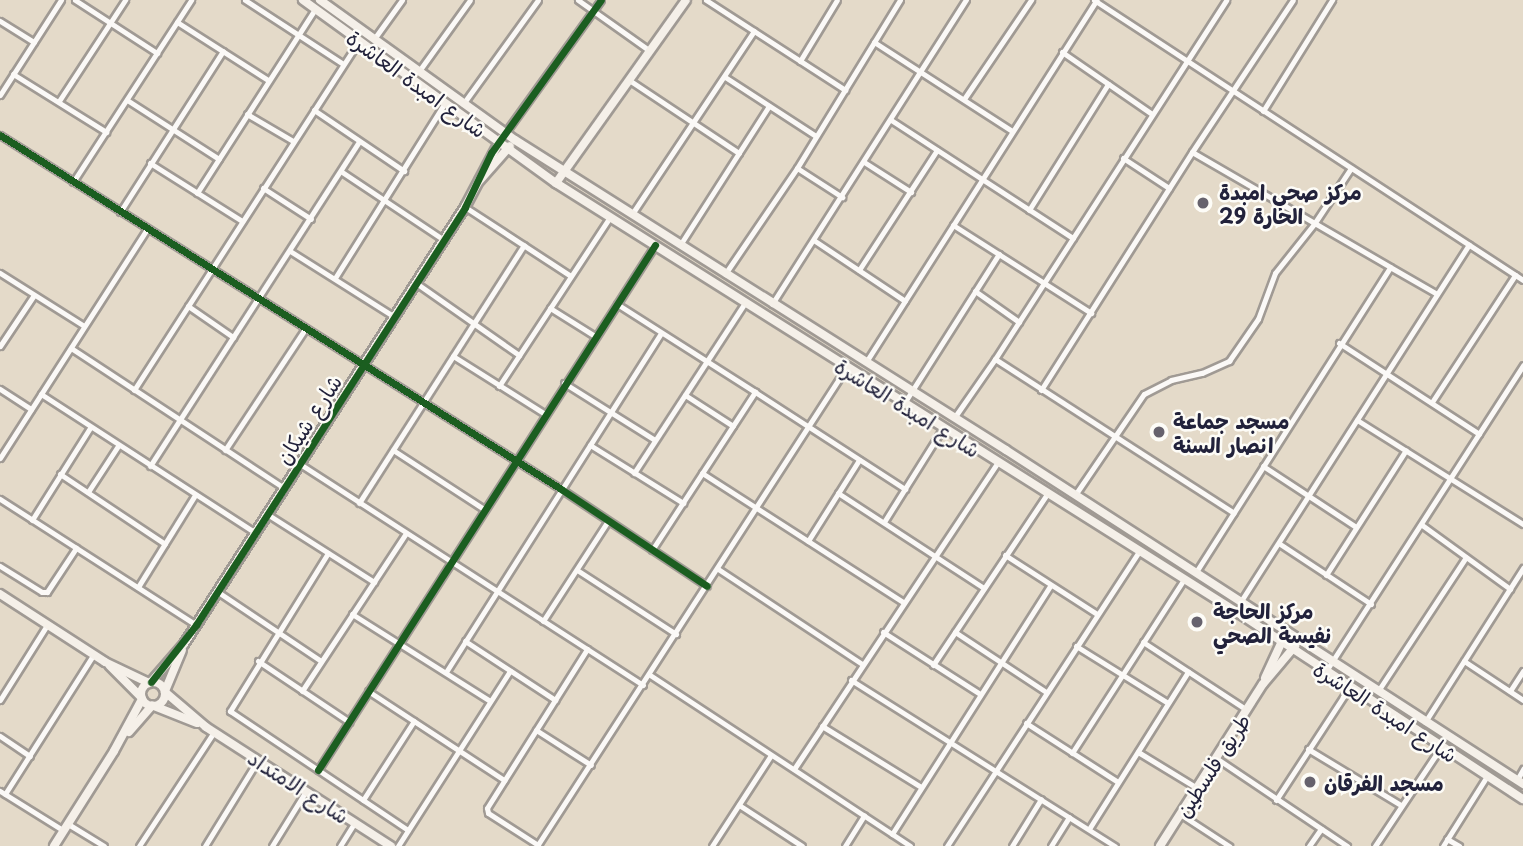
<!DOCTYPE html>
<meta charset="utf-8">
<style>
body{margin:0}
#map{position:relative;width:1523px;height:846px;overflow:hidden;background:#e4dac9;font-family:"Playpen Sans","Playpen Sans Arabic",sans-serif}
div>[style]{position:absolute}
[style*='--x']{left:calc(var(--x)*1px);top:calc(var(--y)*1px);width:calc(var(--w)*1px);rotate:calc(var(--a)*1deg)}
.roads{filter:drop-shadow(2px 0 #a09a94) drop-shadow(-2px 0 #a09a94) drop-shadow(0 2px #a09a94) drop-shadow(0 -2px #a09a94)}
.street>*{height:5px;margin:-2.5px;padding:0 2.5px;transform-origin:2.5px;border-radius:2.5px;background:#fbf9f7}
.secondary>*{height:8px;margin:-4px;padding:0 4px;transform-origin:4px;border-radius:4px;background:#f5f0e9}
.secondary>.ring{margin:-4px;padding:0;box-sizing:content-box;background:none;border:8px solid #f5f0e9;border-radius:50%}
.cycleway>*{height:7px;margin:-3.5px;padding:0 3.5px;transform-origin:3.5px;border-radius:3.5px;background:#1b5e20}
.dots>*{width:19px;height:19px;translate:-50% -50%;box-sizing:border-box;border:4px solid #fdfcf7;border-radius:50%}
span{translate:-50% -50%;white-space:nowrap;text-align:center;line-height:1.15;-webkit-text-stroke:5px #fdfcf7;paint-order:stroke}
.street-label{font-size:21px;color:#22223b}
.poi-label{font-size:21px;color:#22223b;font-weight:700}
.left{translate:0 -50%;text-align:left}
</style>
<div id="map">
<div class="roads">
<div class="street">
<div style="--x:75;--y:0;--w:98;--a:32.9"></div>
<div style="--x:245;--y:0;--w:117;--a:33.1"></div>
<div style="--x:578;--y:0;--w:88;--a:35.3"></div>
<div style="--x:706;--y:0;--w:166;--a:32.9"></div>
<div style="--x:1094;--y:0;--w:512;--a:33.13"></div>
<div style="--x:0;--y:21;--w:40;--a:32"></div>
<div style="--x:177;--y:22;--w:108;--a:32.5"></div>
<div style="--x:374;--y:39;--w:48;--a:-54.3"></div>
<div style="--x:874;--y:42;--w:164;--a:32.8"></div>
<div style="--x:1062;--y:52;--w:109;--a:34.6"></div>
<div style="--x:800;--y:61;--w:71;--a:-58.8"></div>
<div style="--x:419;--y:71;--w:87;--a:-54.3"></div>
<div style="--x:13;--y:74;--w:110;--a:31.9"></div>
<div style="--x:725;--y:77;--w:108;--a:33"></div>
<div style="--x:629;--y:80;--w:132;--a:33.6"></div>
<div style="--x:0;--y:95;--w:113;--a:-57.3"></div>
<div style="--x:964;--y:99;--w:120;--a:-55.9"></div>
<div style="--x:127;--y:100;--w:109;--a:32.7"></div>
<div style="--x:59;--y:101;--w:121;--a:-56.8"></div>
<div style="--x:463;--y:104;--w:128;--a:-54.2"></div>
<div style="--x:314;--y:110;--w:109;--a:34.1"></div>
<div style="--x:1263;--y:111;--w:131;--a:-58.1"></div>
<div style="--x:247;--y:114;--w:53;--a:30.4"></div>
<div style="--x:891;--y:120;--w:217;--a:33"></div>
<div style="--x:505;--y:133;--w:164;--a:-54.2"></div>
<div style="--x:0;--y:135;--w:663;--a:32.25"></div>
<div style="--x:561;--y:489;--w:175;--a:33.6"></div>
<div style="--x:1192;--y:152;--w:229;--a:30.1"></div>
<div style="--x:1123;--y:158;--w:55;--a:33.1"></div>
<div style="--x:864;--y:162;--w:56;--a:32.6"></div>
<div style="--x:150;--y:163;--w:109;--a:32.2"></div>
<div style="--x:797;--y:168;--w:54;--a:32.8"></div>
<div style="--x:342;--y:172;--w:123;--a:33.7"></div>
<div style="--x:73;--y:182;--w:217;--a:-57"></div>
<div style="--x:263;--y:188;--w:57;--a:32.9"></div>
<div style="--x:197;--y:193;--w:219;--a:-57.3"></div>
<div style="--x:465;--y:207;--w:126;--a:33.1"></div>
<div style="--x:1029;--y:210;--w:149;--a:-57.9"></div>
<div style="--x:120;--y:212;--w:191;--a:-57.4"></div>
<div style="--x:632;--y:214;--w:220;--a:-56.3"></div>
<div style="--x:953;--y:225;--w:164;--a:32.5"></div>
<div style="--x:815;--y:241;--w:108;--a:33.7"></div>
<div style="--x:680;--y:245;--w:165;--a:-57.4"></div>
<div style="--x:290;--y:251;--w:124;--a:32.2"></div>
<div style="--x:859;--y:270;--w:143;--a:-57"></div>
<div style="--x:0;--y:273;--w:99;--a:32.2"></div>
<div style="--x:725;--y:274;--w:128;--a:-55.8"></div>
<div style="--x:797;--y:168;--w:197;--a:-58.5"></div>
<div style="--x:335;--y:278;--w:205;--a:-57.9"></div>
<div style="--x:416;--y:283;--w:126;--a:35"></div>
<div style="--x:975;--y:291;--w:54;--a:35.2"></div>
<div style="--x:617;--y:304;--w:164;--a:32.5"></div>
<div style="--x:772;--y:304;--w:361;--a:-57.5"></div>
<div style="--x:188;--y:306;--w:55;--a:34.6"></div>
<div style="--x:550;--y:308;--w:53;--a:31.9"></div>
<div style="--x:1339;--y:343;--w:167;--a:33"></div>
<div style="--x:0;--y:346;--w:61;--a:-56.3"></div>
<div style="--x:71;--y:348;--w:255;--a:33.3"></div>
<div style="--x:453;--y:356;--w:109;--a:32.2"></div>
<div style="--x:995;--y:359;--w:284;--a:32.8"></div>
<div style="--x:866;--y:362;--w:429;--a:-57.5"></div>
<div style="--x:564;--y:383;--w:107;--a:32.1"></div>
<div style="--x:499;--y:386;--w:202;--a:-56.7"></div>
<div style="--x:0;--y:389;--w:37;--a:33"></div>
<div style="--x:134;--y:390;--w:415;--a:-57.2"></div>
<div style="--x:1041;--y:390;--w:282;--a:-57.6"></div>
<div style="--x:1192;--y:152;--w:182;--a:-56.4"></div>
<div style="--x:41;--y:394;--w:256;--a:32.9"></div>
<div style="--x:685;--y:395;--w:57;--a:32.9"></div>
<div style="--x:1432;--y:402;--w:152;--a:-56.8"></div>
<div style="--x:903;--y:405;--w:179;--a:-57.6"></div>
<div style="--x:954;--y:418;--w:72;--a:-55.2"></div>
<div style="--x:995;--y:359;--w:427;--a:-57.2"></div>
<div style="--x:1357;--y:420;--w:196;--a:32.1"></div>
<div style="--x:590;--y:445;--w:110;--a:31.9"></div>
<div style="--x:225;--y:450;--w:145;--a:-56.5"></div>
<div style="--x:393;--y:450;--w:108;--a:33"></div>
<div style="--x:0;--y:458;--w:272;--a:-57.3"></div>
<div style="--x:300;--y:464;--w:408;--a:32.8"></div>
<div style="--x:150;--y:466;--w:386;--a:-57.2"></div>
<div style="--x:1263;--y:466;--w:111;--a:33.3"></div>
<div style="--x:634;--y:473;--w:202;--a:-56.9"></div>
<div style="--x:702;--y:473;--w:239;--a:32.7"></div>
<div style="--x:60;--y:474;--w:126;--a:33.7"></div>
<div style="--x:88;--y:492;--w:55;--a:-56.9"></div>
<div style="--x:838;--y:493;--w:174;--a:33.1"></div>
<div style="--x:1075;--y:495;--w:122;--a:-55.7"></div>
<div style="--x:1144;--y:394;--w:30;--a:-27"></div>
<div style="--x:1171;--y:380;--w:32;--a:-13"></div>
<div style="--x:1202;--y:373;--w:30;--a:-24"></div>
<div style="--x:1229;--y:361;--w:51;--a:-55.4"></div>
<div style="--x:1258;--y:319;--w:49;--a:-69.7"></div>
<div style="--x:1275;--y:273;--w:63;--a:-51.5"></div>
<div style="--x:1314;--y:224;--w:67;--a:-56.5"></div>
<div style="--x:0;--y:499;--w:233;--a:32.7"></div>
<div style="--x:359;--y:503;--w:306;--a:-57.4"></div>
<div style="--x:267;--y:514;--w:127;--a:32.4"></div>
<div style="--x:32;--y:520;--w:109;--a:-57.8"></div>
<div style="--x:884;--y:522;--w:111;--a:-57.9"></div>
<div style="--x:1422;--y:525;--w:109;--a:36"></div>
<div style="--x:808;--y:541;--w:96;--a:-57.8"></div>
<div style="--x:1280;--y:544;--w:109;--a:33.4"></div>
<div style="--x:652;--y:550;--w:189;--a:-56.9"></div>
<div style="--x:755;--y:392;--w:179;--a:32.9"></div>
<div style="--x:328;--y:553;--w:186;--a:121.8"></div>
<div style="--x:230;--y:711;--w:214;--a:33.8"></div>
<div style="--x:1005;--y:555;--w:109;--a:32.7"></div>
<div style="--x:0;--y:566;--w:49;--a:31.8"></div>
<div style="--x:42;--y:592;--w:5;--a:0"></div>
<div style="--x:47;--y:592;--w:53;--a:-56.6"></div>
<div style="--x:718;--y:569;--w:173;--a:33.4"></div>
<div style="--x:577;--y:570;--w:118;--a:32.9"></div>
<div style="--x:1196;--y:572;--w:361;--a:-57.5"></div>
<div style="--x:1390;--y:267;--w:54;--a:29.9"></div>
<div style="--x:1326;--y:575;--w:148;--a:-57.4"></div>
<div style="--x:138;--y:587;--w:108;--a:-58.2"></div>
<div style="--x:218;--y:592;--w:124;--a:33.8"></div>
<div style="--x:1241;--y:601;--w:423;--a:-57.4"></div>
<div style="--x:352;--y:614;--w:163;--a:32.2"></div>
<div style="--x:543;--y:621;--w:119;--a:-57"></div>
<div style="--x:883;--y:632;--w:115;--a:32.6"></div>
<div style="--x:955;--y:632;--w:109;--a:33.4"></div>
<div style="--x:465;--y:641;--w:108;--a:33.2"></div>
<div style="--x:1143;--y:642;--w:124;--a:33.2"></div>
<div style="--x:1076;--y:646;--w:108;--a:31.8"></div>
<div style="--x:258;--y:661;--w:110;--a:33.8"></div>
<div style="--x:1464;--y:661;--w:71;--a:33.5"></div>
<div style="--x:933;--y:665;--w:206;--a:-56.3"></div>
<div style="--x:1326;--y:671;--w:364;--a:-57.2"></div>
<div style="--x:446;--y:672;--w:401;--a:-57.6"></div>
<div style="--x:650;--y:675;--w:311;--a:33.3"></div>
<div style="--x:851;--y:680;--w:312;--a:32.2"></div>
<div style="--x:302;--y:691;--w:189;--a:-56.6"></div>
<div style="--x:368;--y:691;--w:163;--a:33.2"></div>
<div style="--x:1378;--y:691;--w:160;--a:-56.7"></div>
<div style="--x:1510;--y:691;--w:24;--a:-57"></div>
<div style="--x:0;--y:700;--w:89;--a:-57.9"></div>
<div style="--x:1425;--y:722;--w:183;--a:-57.5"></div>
<div style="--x:1026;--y:723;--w:109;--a:32.7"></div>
<div style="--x:822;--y:726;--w:116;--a:31.6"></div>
<div style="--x:536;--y:730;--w:65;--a:32.5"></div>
<div style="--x:0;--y:736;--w:36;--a:34"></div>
<div style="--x:1308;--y:749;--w:109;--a:31.1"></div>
<div style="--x:1138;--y:752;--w:69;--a:31.4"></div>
<div style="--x:1072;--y:753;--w:207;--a:-57.2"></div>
<div style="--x:1216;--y:758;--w:158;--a:33.9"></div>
<div style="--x:794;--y:769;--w:369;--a:-56.4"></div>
<div style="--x:318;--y:770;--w:624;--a:-57.3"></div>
<div style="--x:1517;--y:780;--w:13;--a:-61"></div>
<div style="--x:0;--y:791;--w:75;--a:32"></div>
<div style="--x:5;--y:794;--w:166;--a:-57.6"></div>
<div style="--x:363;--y:800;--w:94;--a:-57.2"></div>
<div style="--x:1276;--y:800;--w:134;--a:-56.9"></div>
<div style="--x:739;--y:805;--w:75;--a:33.1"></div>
<div style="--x:1180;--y:814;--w:59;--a:33.1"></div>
<div style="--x:68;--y:824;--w:42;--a:31.4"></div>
<div style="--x:1089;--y:829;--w:186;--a:-57.8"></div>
<div style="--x:892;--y:834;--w:294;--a:-57.5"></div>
<div style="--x:1447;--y:839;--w:14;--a:30"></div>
<div style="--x:538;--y:845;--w:59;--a:-147.4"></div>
<div style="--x:488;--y:813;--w:5;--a:-101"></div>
<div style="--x:487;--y:808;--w:188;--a:-57.8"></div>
<div style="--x:139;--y:846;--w:136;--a:-56.7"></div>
<div style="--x:205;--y:846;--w:101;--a:-58.4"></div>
<div style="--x:272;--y:846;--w:65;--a:-58.3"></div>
<div style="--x:340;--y:846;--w:28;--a:-58"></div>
<div style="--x:398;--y:846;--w:208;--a:-57.4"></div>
<div style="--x:537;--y:846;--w:569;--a:-57.12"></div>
<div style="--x:712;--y:846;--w:108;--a:-57"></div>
<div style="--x:845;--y:846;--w:36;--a:-58"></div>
<div style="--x:947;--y:846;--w:352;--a:-56.9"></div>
<div style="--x:1012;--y:846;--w:55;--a:-58.3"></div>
<div style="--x:1051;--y:846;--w:34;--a:-58"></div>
<div style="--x:1309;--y:846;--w:21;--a:-55"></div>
<div style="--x:1375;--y:846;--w:119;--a:-56.3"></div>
<div style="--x:1443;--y:846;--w:83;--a:-57.8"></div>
</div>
<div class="secondary">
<div style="--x:303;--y:0;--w:312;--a:35.9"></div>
<div style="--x:556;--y:183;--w:808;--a:32.22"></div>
<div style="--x:1240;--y:614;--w:338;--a:33.2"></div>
<div style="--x:320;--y:0;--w:240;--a:35.7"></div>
<div style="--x:515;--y:140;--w:581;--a:32.27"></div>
<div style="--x:1006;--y:450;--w:616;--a:32.86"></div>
<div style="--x:480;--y:180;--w:45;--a:-48.6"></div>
<div style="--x:556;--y:183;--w:224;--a:-54.6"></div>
<div style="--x:0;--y:594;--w:125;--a:32.9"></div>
<div style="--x:105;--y:662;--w:49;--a:25.5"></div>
<div style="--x:110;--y:666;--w:44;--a:45"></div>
<div style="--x:1265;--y:678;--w:43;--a:-65.2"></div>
<div class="ring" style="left:141px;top:682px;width:16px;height:16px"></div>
<div style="--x:151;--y:682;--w:50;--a:-49"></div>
<div style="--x:184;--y:644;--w:520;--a:-57.26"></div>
<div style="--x:465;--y:207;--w:77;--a:-62.1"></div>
<div style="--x:165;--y:691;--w:44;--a:-67.5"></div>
<div style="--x:165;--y:692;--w:54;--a:40.5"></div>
<div style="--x:206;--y:727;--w:220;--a:32.8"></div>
<div style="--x:154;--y:706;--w:46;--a:21.6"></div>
<div style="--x:129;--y:732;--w:35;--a:-49"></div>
<div style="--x:54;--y:846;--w:112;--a:-57.7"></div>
<div style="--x:114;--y:751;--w:59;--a:-61.7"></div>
<div style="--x:1160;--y:846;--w:192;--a:-57.6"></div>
<div style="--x:1263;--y:684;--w:50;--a:-49.9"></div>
</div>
</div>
<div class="cycleway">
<div style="--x:0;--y:135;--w:663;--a:32.25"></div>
<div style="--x:561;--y:489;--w:175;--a:33.6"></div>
<div style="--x:151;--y:682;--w:73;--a:-51.7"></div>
<div style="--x:196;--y:625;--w:497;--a:-57.2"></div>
<div style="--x:465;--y:207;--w:60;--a:-64.3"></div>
<div style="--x:491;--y:153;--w:188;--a:-54.3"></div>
<div style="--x:318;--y:770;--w:624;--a:-57.3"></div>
</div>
<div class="dots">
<div style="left:1203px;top:203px;background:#66626d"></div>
<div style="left:1159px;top:432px;background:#66626d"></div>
<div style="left:1197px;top:622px;background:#66626d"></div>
<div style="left:1310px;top:782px;background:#66626d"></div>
</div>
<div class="street-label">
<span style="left:417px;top:83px;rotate:36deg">شارع امبدة العاشرة</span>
<span style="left:908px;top:407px;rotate:32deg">شارع امبدة العاشرة</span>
<span style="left:308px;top:419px;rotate:-57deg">شارع شيكان</span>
<span style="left:1386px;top:711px;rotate:33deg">شارع امبدة العاشرة</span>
<span style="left:1212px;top:765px;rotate:-57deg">طريق فلسطين</span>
<span style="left:299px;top:786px;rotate:33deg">شارع الامتداد</span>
</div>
<div class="poi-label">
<span class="left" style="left:1219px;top:203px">مركز صحي امبدة<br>الحارة 29</span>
<span class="left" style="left:1173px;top:432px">مسجد جماعة<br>انصار السنة</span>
<span class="left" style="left:1213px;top:622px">مركز الحاجة<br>نفيسة الصحي</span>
<span class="left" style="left:1324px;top:782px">مسجد الفرقان</span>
</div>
</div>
